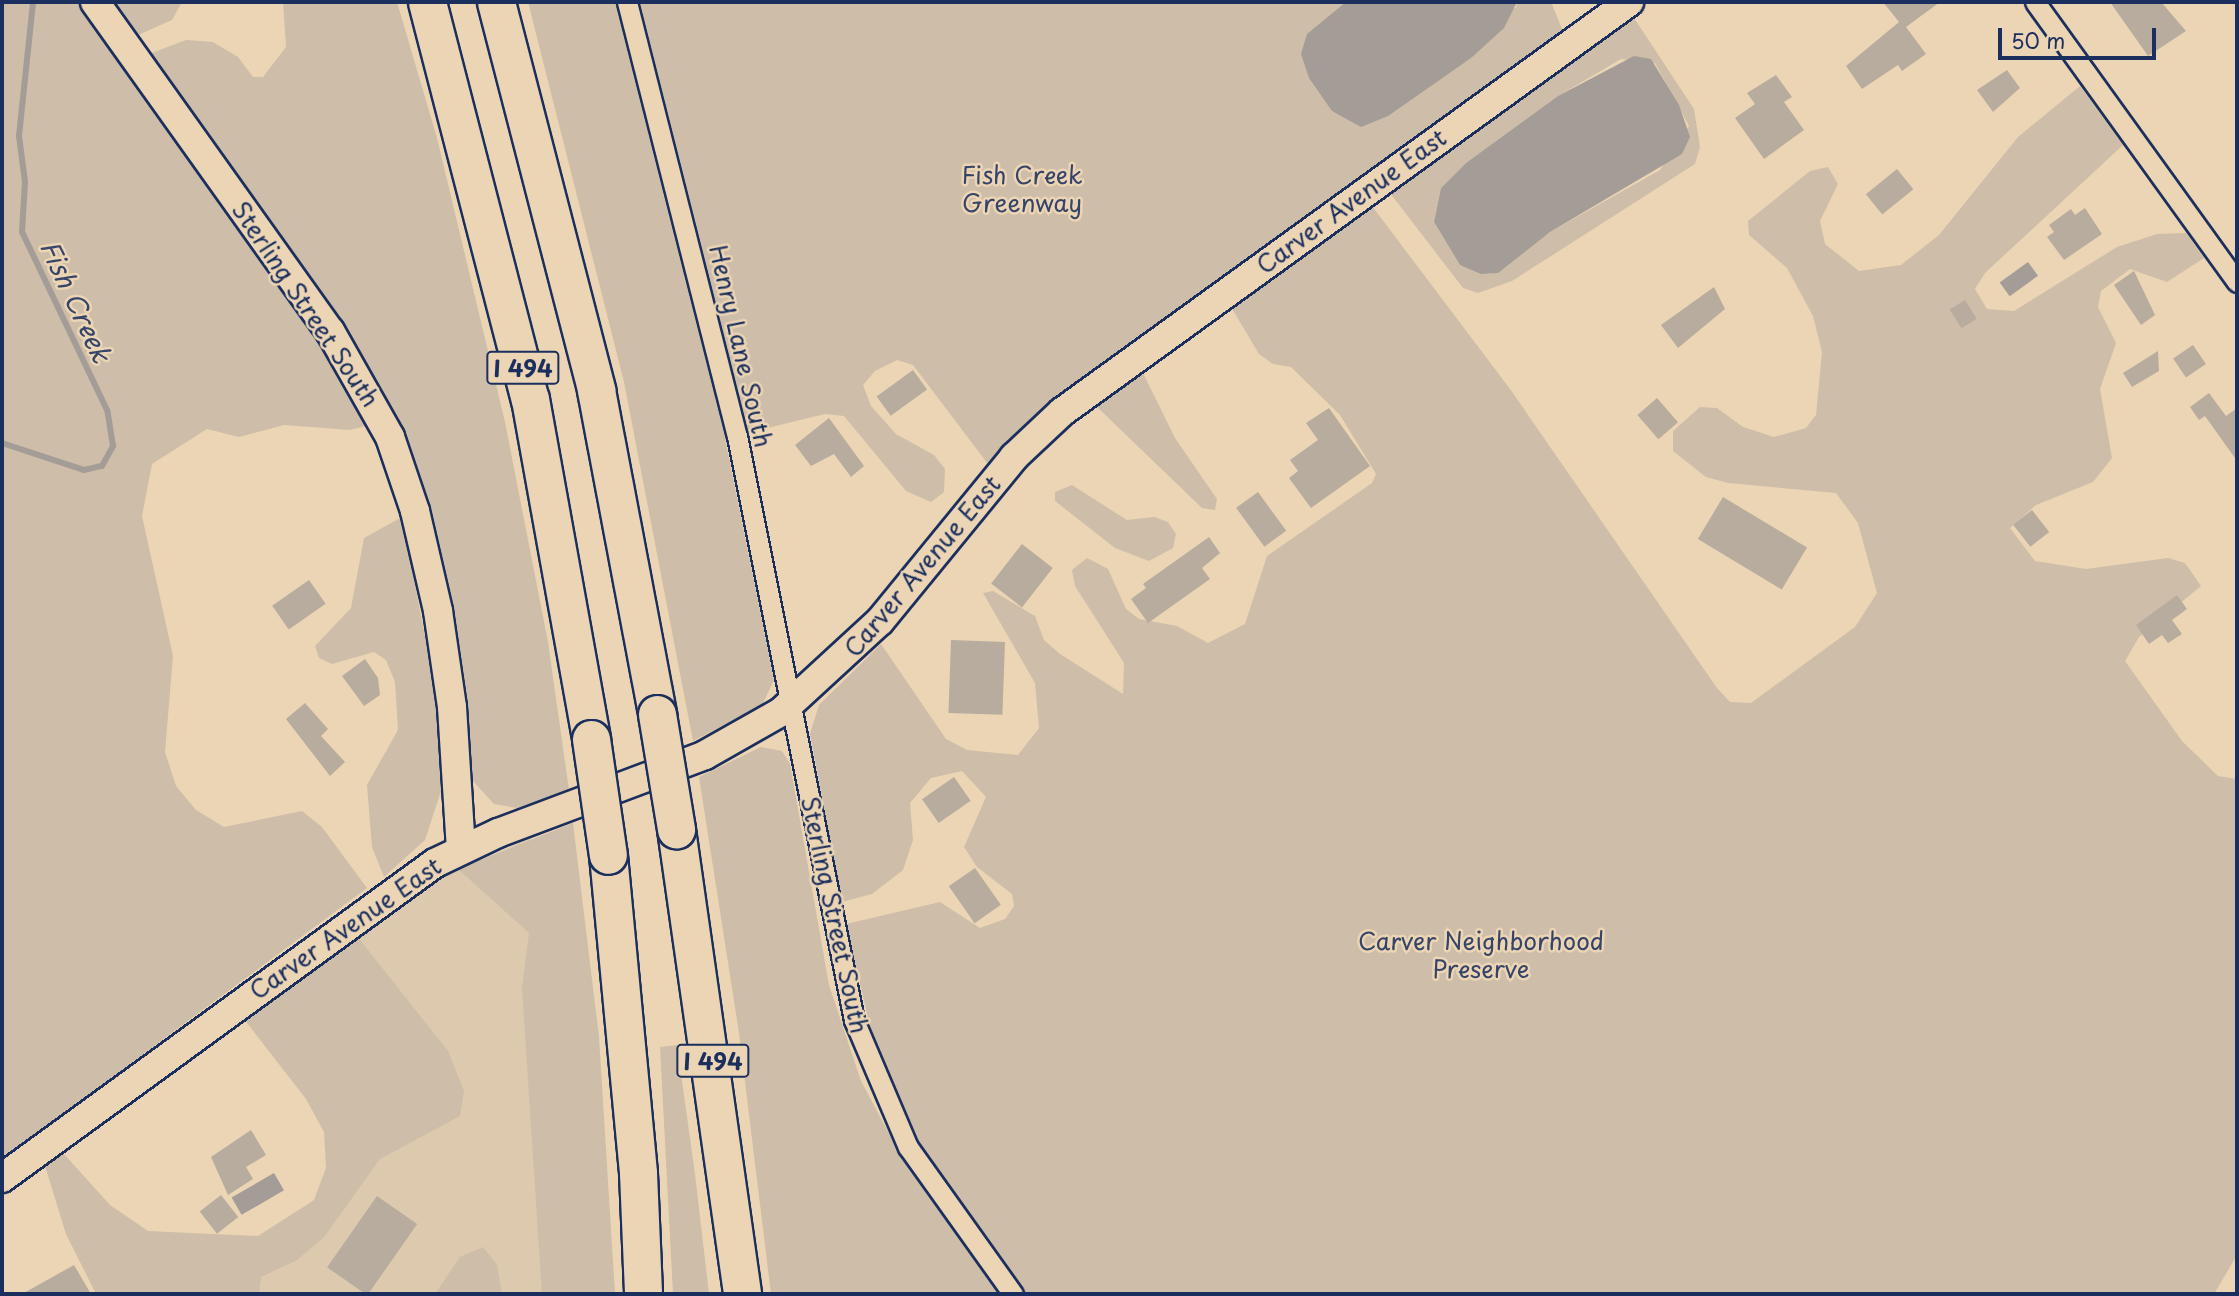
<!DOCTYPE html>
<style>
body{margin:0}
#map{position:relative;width:2239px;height:1296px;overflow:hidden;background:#ecd5b4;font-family:"Playpen Sans",sans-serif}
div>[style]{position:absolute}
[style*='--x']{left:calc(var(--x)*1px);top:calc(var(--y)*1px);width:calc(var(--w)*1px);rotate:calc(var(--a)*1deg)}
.built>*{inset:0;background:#dcc9ae}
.green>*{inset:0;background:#cebda8}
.water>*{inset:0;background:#a49c96;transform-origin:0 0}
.stream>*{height:6px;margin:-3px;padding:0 3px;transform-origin:3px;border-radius:3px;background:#a49c96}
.building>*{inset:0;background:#b8ac9f;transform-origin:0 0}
.roads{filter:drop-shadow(2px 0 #1b2f5e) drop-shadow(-2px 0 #1b2f5e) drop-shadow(0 2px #1b2f5e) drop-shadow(0 -2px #1b2f5e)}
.street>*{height:19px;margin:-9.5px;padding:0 9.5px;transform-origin:9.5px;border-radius:9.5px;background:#ecd5b4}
.secondary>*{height:28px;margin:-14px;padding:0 14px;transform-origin:14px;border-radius:14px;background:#ecd5b4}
.highway>*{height:37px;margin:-18.5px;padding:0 18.5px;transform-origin:18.5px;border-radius:18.5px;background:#ecd5b4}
.bridges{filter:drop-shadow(2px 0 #1b2f5e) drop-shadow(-2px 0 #1b2f5e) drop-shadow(0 2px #1b2f5e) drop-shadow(0 -2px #1b2f5e)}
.highway-bridge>*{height:37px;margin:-18.5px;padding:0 18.5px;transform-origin:18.5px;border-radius:18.5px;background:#ecd5b4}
span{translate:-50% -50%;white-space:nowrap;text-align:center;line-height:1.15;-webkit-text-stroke:5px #ecd5b4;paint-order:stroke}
.shield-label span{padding:2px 5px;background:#ecd5b4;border:2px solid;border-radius:5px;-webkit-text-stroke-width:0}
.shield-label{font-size:23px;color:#1b2f5e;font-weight:700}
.park-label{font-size:24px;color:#364469}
.street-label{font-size:24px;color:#1b2f5e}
.water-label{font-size:26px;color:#364569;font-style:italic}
.frame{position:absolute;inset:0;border:4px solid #1b2f5e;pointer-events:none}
.scale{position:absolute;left:1998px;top:28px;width:158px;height:32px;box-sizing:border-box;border:4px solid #1b2f5e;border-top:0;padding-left:9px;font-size:21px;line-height:24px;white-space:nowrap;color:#1b2f5e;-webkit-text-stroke:5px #ecd5b4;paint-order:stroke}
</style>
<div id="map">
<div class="built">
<div style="clip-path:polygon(531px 838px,596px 1294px,217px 1294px,307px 1230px,391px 1109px,297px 979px,442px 877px)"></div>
</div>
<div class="green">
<div style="clip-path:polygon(2px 2px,78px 2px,319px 341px,369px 425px,350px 430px,284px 425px,239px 437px,207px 429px,152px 464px,142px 516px,173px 656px,165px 752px,176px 786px,196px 810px,224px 827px,302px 811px,322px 827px,367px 888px,2px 1159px)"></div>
<div style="clip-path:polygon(112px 2px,182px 2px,172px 20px,136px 36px)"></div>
<div style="clip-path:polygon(283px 2px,397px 2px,437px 138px,505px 422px,548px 642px,569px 790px,517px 808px,494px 804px,472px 780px,459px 651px,437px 538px,392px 407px,318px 287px,149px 54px,186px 40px,213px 42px,238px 57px,253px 77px,263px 77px,286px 47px)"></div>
<div style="clip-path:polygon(528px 2px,1462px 2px,1516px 8px,1517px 2px,1551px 2px,1563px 31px,1100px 364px,1038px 413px,988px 464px,913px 365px,897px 360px,875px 371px,863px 385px,871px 406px,896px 434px,934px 455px,945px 469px,944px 492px,931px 502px,906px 491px,844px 416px,825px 414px,747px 433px,735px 381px,716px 394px,774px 680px,762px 705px,693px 741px,624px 382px)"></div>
<div style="clip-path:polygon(evenodd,1634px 18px,1694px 109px,1700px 147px,1695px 164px,1512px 281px,1478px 293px,1463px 288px,1390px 193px,1634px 18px,1621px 59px,1655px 63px,1689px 126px,1660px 170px,1550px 232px,1490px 274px,1460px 265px,1434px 222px,1441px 188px,1466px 163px,1558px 96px,1621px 59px)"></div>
<div style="clip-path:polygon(2080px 86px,2123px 145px,1985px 273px,1975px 289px,1987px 309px,2014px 311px,2117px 247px,2157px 234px,2186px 233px,2204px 258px,2167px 282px,2130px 269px,2101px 291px,2098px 307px,2116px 343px,2100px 389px,2112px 458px,2093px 482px,2036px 505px,2010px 528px,2035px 561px,2086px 569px,2168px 558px,2185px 563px,2201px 586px,2139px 637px,2125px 661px,2182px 741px,2218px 776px,2237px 779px,2237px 1255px,2214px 1294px,1026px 1294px,925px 1153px,907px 1119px,871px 1030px,846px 924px,940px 902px,980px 928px,1005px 919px,1014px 906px,1012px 894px,977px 867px,964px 847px,986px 797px,962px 771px,931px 778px,910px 803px,913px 840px,903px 870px,872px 894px,842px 902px,810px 734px,819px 705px,881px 644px,946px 739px,967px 750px,1018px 755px,1039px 728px,1035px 683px,983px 593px,993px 591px,1035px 616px,1044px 640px,1060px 654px,1123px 694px,1124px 663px,1075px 586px,1072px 570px,1087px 558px,1108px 569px,1126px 609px,1139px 619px,1177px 626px,1208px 643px,1245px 624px,1267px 556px,1372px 483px,1376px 474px,1340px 415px,1291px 367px,1273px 364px,1259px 354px,1231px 307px,1372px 206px,1510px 389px,1717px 688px,1730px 702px,1751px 703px,1855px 627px,1877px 593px,1858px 523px,1836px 493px,1728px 483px,1706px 477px,1673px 451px,1673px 431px,1700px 407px,1717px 408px,1743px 427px,1774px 437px,1806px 428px,1816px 415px,1822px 352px,1813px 316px,1787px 268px,1749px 235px,1748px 221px,1810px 171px,1828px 167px,1838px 184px,1820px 221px,1825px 244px,1859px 271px,1901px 265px,1939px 235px,2018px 137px)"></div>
<div style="clip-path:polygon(1142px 371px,1175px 438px,1217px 499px,1215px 510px,1202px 508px,1096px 406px)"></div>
<div style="clip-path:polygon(1072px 485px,1127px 520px,1154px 517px,1168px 522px,1176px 534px,1173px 548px,1149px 561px,1115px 548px,1055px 501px,1055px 492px)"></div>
<div style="clip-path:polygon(402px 517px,434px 683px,442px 788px,425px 840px,384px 877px,372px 847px,367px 785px,398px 730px,395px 682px,386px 660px,374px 652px,332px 664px,319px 658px,315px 646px,351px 608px,364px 538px)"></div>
<div style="clip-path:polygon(761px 747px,782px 751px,790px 764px,829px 985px,861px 1081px,903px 1160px,999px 1294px,771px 1294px,739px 1033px,699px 777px)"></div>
<div style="clip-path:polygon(573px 823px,599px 1037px,615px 1294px,542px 1294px,522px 988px,529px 933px,458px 869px)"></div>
<div style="clip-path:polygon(356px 935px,448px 1051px,464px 1091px,460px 1116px,380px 1159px,324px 1237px,297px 1260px,261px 1277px,259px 1294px,96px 1294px,66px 1234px,45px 1166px,63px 1153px,110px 1205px,148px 1231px,258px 1236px,314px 1200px,326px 1168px,324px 1132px,306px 1099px,244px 1019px)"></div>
<div style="clip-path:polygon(677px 1045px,695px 1174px,709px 1294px,673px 1294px,660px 1047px)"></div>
<div style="clip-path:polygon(483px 1247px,497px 1265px,502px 1294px,435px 1294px,460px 1257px)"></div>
</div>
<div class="water">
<div style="clip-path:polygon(1346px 2px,1517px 2px,1504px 28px,1471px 58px,1388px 116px,1361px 127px,1332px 111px,1309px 78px,1301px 54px,1307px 34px)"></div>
<div style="clip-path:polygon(1634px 56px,1651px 59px,1679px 105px,1690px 137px,1682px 154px,1550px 232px,1498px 273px,1481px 274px,1460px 265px,1434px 222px,1441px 188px,1466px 163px,1558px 96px)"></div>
<div style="left:2028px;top:262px;width:17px;height:35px;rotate:54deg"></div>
<div style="left:274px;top:1173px;width:20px;height:49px;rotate:60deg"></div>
</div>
<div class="stream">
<div style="--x:2;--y:443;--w:86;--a:18.2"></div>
<div style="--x:84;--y:470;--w:18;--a:-13"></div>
<div style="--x:102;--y:466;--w:23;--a:-61"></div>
<div style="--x:113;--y:446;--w:36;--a:-99"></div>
<div style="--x:107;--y:410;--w:197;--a:-115.5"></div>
<div style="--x:22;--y:232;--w:50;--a:-86.6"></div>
<div style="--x:25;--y:182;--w:46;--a:-97.4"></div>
<div style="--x:19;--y:136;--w:135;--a:-84"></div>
</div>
<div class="building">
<div style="clip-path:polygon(1883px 2px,1940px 2px,1906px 27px,1926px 54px,1902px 71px,1898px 65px,1862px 89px,1846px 66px,1899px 22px)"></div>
<div style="clip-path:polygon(2110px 2px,2161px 2px,2186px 31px,2148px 56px)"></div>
<div style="clip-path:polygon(2007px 70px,2020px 88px,1993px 112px,1977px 90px)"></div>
<div style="clip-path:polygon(1776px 75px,1792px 97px,1784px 102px,1804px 130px,1764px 159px,1735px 118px,1755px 104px,1747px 93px)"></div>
<div style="left:1897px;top:169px;width:26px;height:40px;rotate:51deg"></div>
<div style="clip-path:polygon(2085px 208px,2102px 234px,2064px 260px,2047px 237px,2054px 232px,2049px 225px,2071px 209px,2075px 215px)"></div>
<div style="clip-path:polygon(2134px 271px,2155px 315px,2141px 325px,2114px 285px)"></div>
<div style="clip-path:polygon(1714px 287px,1725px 309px,1678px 348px,1661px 325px)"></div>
<div style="left:1965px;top:300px;width:22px;height:18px;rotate:58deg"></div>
<div style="left:2193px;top:345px;width:23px;height:24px;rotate:56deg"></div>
<div style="clip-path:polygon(2158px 351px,2159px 371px,2132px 387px,2123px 373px)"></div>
<div style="left:913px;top:370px;width:24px;height:45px;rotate:54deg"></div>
<div style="clip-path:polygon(2209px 393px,2226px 416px,2237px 408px,2237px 461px,2205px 416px,2199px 420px,2190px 407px)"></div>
<div style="left:1657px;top:398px;width:32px;height:26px;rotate:49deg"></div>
<div style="clip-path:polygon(1329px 408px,1370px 466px,1311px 508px,1289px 478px,1298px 471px,1290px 460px,1318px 440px,1306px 423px)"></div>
<div style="clip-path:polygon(829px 418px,864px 466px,851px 477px,834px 454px,811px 466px,795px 445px)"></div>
<div style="left:1258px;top:492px;width:48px;height:27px;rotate:54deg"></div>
<div style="left:1723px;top:497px;width:98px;height:49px;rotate:31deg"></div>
<div style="left:2032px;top:510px;width:28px;height:24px;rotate:52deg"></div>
<div style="clip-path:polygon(1209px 537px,1220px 553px,1202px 568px,1210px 579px,1148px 623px,1131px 599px,1146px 588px,1143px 584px)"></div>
<div style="left:1022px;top:544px;width:39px;height:50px;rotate:38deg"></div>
<div style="left:309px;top:580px;width:29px;height:45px;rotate:55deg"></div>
<div style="clip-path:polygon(2177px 595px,2187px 609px,2172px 620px,2182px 634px,2168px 643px,2162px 635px,2149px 644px,2136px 625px)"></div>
<div style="left:951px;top:640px;width:54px;height:73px;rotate:2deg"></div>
<div style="clip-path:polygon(365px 659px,378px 678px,380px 695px,364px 706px,342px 676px)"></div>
<div style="clip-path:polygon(305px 703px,328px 729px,321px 736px,345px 762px,330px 776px,286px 719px)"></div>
<div style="left:954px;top:777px;width:29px;height:39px;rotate:55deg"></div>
<div style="left:975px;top:868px;width:45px;height:32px;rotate:55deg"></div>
<div style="clip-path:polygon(251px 1130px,266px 1155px,246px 1167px,253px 1179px,228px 1195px,211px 1157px)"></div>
<div style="left:221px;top:1195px;width:28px;height:27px;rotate:52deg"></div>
<div style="left:377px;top:1196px;width:49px;height:87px;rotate:35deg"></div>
<div style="clip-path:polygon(74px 1265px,91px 1294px,22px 1294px)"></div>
</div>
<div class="roads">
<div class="street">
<div style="--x:627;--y:2;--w:448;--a:75.8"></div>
<div style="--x:737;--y:436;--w:596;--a:78.67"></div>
<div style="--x:854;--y:1020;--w:138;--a:67"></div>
<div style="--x:908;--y:1147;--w:181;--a:54.5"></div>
<div style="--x:2035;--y:2;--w:345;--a:54.2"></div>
</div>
<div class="secondary">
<div style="--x:95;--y:2;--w:404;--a:54.5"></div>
<div style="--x:330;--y:331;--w:122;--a:60.5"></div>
<div style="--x:390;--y:437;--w:78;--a:71.3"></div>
<div style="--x:415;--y:511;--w:103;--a:77"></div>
<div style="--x:438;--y:611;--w:97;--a:81.7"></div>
<div style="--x:452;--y:707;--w:142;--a:86.4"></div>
<div style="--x:2;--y:1178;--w:535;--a:-36.04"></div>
<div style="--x:435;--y:863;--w:70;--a:-25.5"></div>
<div style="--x:498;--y:833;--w:221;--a:-20.6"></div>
<div style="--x:705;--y:755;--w:87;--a:-29.5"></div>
<div style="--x:781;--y:712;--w:134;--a:-42.6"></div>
<div style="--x:880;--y:621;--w:212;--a:-50.7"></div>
<div style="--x:1014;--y:457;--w:66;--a:-43.2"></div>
<div style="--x:1062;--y:412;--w:700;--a:-35.87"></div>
</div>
<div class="highway">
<div style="--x:427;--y:2;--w:410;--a:75.5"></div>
<div style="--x:530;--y:399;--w:345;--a:79.8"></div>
<div style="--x:496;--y:2;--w:401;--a:75.5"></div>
<div style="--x:596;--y:390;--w:330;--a:79.3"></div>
<div style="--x:676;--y:829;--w:470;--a:81.9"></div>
<div style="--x:608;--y:855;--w:319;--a:84.6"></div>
<div style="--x:638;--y:1173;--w:121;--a:87.6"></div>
</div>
</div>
<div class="bridges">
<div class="highway-bridge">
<div style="--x:657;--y:714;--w:117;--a:80.6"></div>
<div style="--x:591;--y:739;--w:117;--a:81.7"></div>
</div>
</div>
<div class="shield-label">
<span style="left:523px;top:368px">I 494</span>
<span style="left:713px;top:1061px">I 494</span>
</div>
<div class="park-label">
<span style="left:1022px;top:189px">Fish Creek<br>Greenway</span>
<span style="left:1481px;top:955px">Carver Neighborhood<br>Preserve</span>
</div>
<div class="street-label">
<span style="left:1351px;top:201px;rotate:-36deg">Carver Avenue East</span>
<span style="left:306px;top:304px;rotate:56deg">Sterling Street South</span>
<span style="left:741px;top:346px;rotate:77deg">Henry Lane South</span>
<span style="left:922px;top:566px;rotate:-50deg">Carver Avenue East</span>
<span style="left:835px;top:915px;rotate:78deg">Sterling Street South</span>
<span style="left:345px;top:928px;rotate:-35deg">Carver Avenue East</span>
</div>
<div class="water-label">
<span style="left:76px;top:301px;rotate:65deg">Fish Creek</span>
</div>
<div class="frame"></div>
<div class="scale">50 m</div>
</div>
